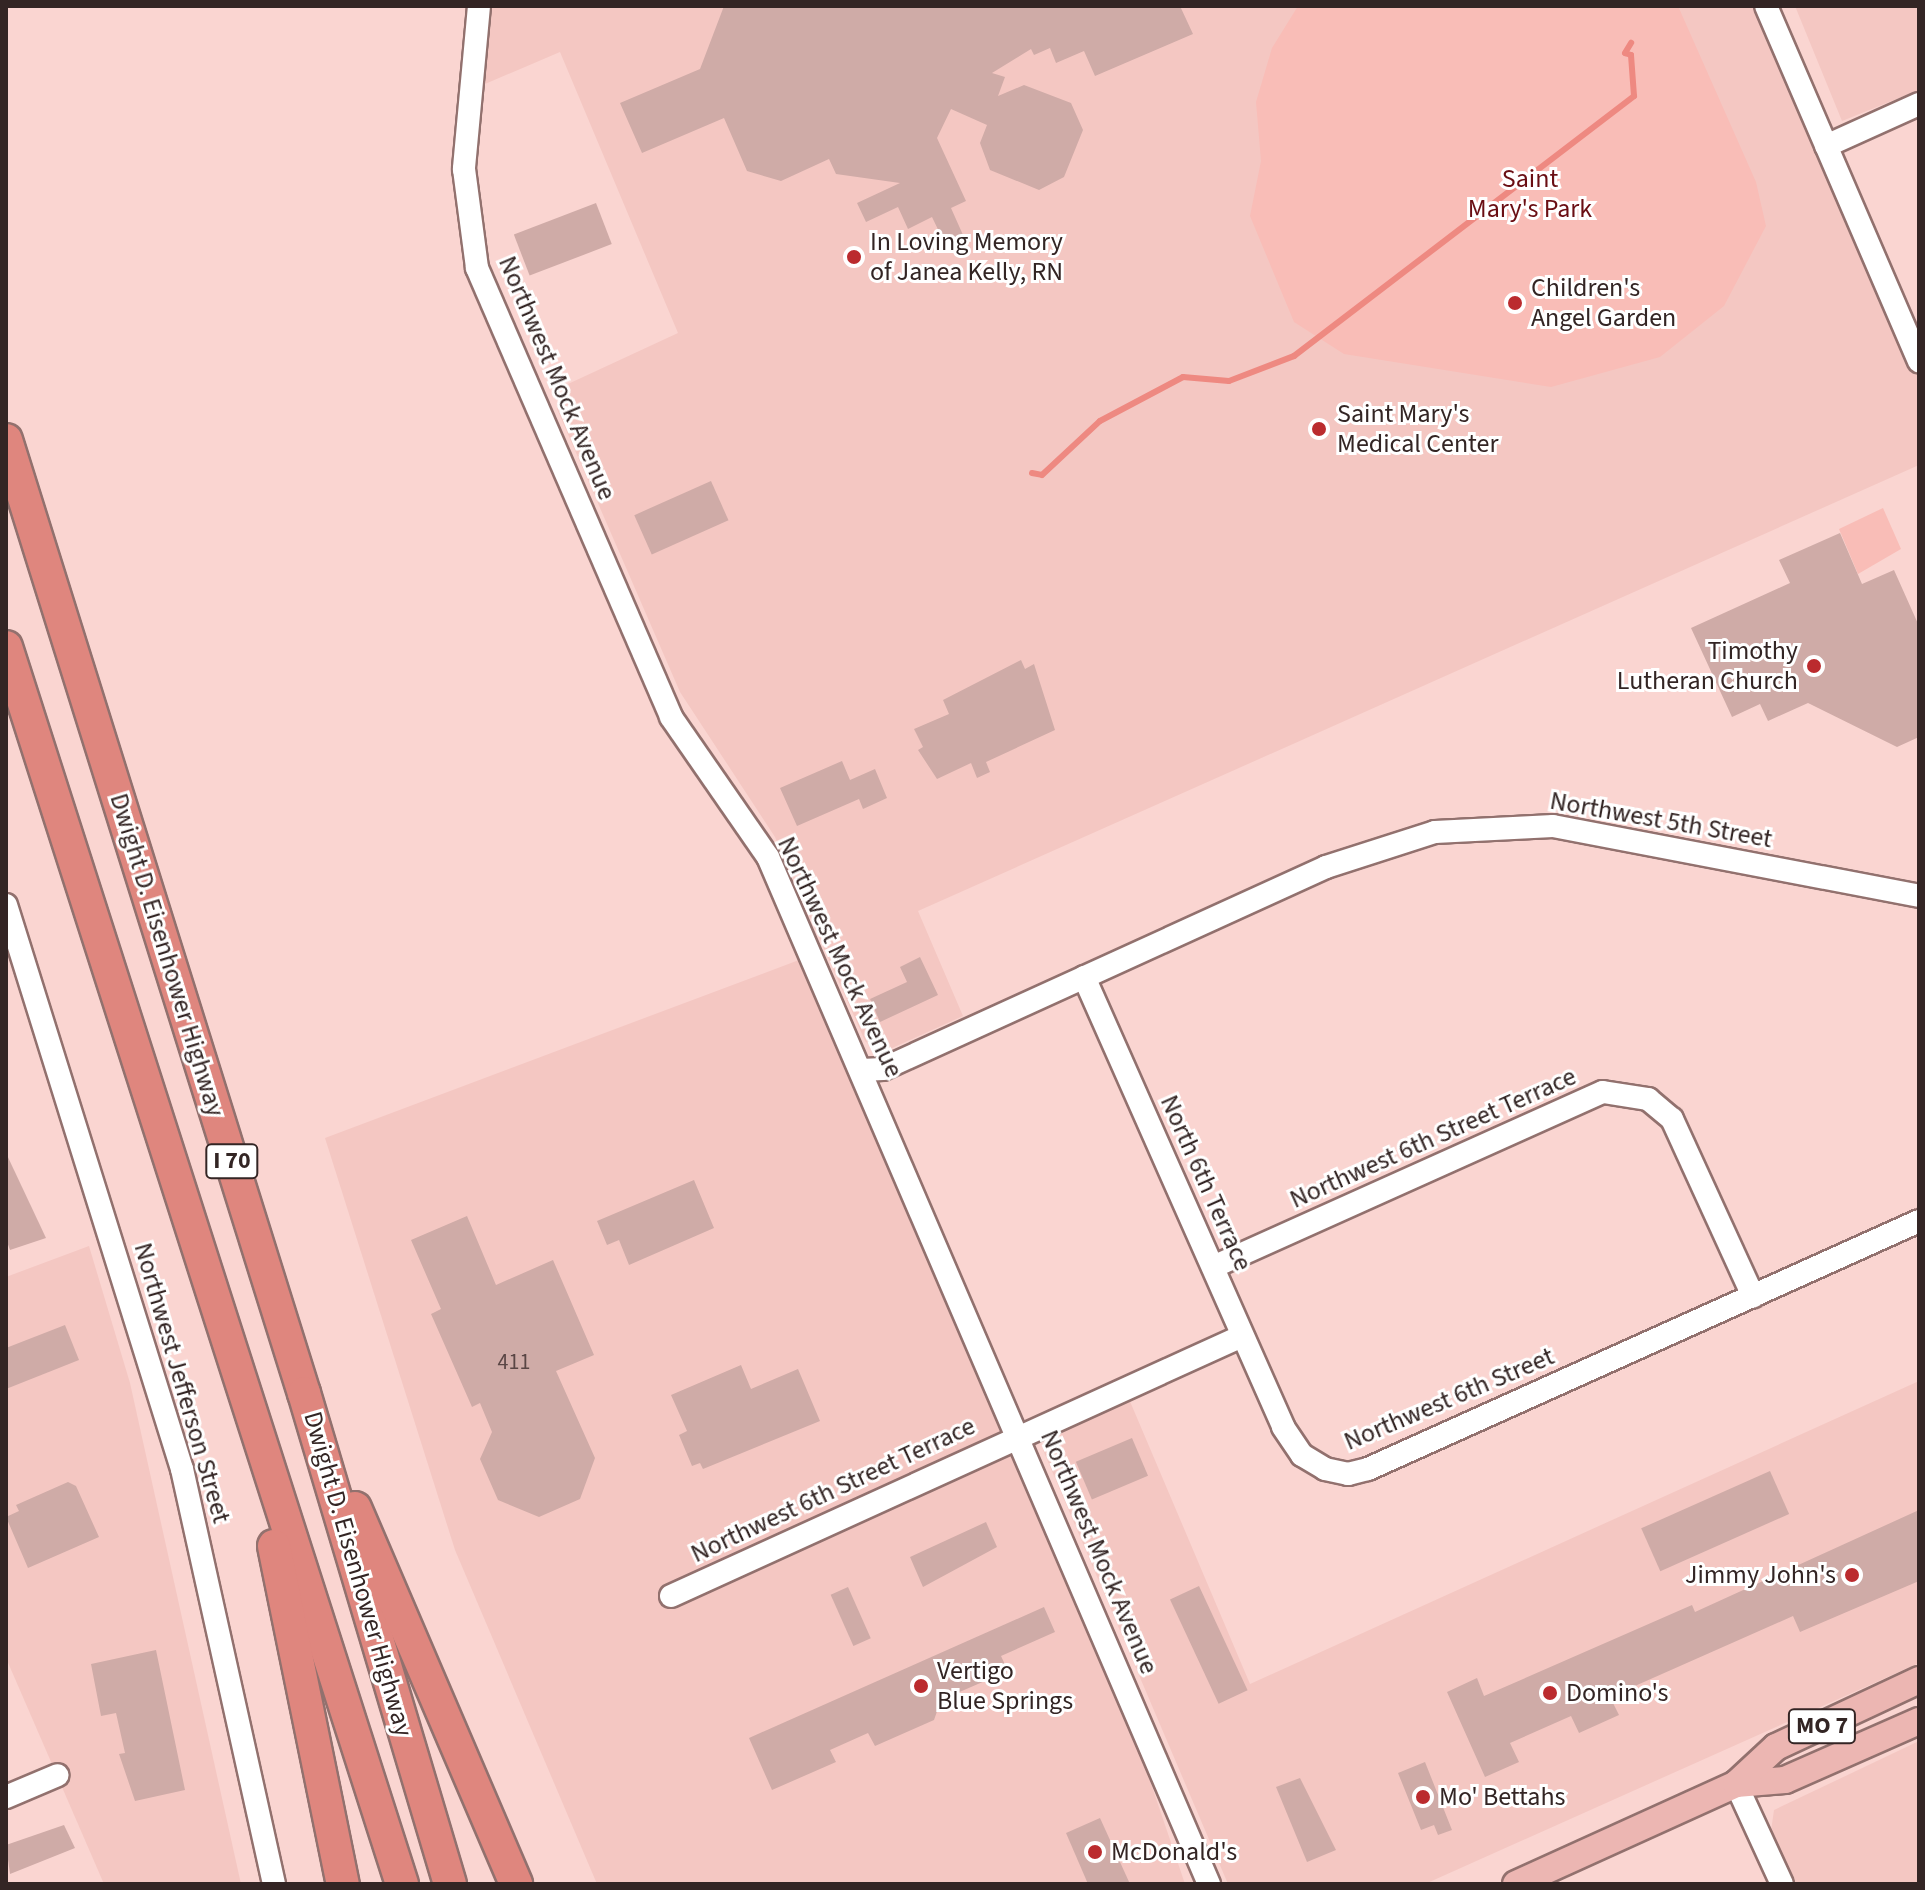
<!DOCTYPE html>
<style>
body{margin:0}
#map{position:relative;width:1925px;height:1890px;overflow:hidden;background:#fad5d1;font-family:"Source Sans 3",sans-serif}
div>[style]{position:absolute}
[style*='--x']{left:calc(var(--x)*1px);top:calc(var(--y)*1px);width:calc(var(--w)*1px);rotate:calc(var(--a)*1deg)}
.built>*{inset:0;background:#f4c7c2}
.green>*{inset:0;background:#f9bdb7}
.stream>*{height:6px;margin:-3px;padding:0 3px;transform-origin:3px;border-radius:3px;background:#ee8981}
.building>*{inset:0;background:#cfaba7;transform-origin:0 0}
.roads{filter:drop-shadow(2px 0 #92716e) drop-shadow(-2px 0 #92716e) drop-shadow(0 2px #92716e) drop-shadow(0 -2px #92716e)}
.minor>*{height:22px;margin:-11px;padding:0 11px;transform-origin:11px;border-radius:11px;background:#fff}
.major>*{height:26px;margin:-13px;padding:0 13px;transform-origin:13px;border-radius:13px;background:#ecb6b2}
.highway>*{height:32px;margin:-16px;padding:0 16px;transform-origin:16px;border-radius:16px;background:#df867e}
.dots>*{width:22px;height:22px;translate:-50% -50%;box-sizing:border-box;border:4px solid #fff;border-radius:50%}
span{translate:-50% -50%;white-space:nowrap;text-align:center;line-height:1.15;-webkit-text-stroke:6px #fff;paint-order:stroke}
.number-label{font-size:22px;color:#5a4645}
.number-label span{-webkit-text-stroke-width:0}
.shield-label span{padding:2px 6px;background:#fff;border:2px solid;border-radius:6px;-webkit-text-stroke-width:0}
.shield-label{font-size:24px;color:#332524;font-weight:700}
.park-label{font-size:26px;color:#6a0e13}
.poi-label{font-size:26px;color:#332524}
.left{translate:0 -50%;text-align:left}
.right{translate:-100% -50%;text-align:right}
.street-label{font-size:26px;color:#332524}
.frame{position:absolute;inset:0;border:8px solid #332524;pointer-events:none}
</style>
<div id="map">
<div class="built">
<div style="clip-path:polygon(479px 6px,1766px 6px,1919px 361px,1919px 465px,918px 911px,963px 1016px,879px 1054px,865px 1041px,775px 837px,680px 692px,557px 409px,568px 384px,678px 333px,560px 52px,471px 90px)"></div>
<div style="clip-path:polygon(1795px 6px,1919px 6px,1919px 90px,1842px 121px)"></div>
<div style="clip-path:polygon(799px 960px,1143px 1760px,1185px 1884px,597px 1884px,455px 1550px,325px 1138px)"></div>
<div style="clip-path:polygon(89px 1246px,130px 1383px,241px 1884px,104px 1884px,6px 1658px,6px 1277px)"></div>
<div style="clip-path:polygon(1919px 1381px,1919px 1663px,1425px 1884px,1228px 1884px,1043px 1450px,1058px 1431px,1129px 1399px,1250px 1684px)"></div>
<div style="clip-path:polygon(1919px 1741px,1919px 1884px,1795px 1884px,1771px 1831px,1774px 1810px)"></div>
</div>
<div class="green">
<div style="clip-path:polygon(1298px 6px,1678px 6px,1756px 182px,1766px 226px,1724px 306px,1660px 357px,1551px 387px,1344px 354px,1294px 322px,1250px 216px,1261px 161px,1256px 102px,1272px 48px)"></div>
<div style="clip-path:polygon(1883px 508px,1901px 549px,1858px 574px,1839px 529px)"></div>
</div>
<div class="stream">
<div style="--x:1032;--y:473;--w:10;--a:11"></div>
<div style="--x:1042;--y:475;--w:79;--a:-43"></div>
<div style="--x:1100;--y:421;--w:94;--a:-27.9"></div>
<div style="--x:1183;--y:377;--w:46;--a:5"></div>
<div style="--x:1229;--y:381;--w:70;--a:-21"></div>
<div style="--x:1294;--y:356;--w:428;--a:-37.4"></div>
<div style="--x:1634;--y:96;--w:41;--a:-94.2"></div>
<div style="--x:1631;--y:55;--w:6;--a:-162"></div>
<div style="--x:1625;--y:53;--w:12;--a:-59"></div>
</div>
<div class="building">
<div style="clip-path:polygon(724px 6px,1180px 6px,1193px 34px,1095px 76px,1084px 51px,1056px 63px,1050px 48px,1034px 55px,1031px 49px,992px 73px,1005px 77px,998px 96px,1024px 85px,1071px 103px,1083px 130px,1064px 177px,1039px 190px,990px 170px,980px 143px,987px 125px,951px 109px,937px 138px,966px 201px,951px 208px,963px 235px,945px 244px,932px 217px,908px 229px,898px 207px,866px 222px,857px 203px,900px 183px,836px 174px,829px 159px,781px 181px,747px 171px,724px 118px,642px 153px,620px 103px,700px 69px)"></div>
<div style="left:596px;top:203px;width:44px;height:88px;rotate:69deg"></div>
<div style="left:711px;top:481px;width:43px;height:84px;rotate:66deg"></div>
<div style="clip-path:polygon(1840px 533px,1862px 584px,1894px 570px,1919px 626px,1919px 737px,1897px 747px,1808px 703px,1768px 721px,1760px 704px,1732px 717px,1691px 628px,1790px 583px,1779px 560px)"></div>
<div style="clip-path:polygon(1021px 660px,1025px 669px,1034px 664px,1055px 730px,986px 762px,990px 772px,977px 778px,971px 763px,937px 779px,918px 750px,923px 747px,914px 729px,949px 714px,943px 700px)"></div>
<div style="clip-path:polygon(842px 761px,850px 780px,875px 769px,887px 798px,863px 809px,859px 799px,797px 826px,780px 788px)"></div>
<div style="clip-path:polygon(920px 957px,938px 995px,880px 1022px,870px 999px,907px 982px,900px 967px)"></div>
<div style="clip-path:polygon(6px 1153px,46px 1238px,10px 1250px,6px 1239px)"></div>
<div style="clip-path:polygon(694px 1180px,714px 1228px,629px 1265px,619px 1240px,607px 1245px,597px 1221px)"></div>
<div style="clip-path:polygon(467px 1216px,496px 1285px,553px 1260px,594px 1355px,556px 1371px,595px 1458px,580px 1499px,539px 1517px,498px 1500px,480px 1459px,492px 1432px,480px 1403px,472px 1407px,431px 1314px,441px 1309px,411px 1240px)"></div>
<div style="clip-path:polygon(65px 1325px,79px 1360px,6px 1389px,6px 1348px)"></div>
<div style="clip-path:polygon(741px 1365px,751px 1389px,798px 1369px,820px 1421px,703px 1469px,700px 1463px,692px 1466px,679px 1435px,687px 1431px,671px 1395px)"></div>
<div style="left:1132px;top:1438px;width:41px;height:61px;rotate:67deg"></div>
<div style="left:1770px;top:1471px;width:47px;height:141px;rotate:66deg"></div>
<div style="clip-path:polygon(68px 1482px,76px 1486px,99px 1537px,28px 1568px,6px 1517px,19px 1511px,16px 1505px)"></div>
<div style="clip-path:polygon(1919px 1510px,1919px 1581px,1800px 1632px,1793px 1616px,1610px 1697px,1619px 1715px,1579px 1733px,1571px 1716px,1510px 1743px,1519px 1762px,1485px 1777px,1447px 1692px,1477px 1678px,1484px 1696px,1692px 1605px,1695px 1612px)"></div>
<div style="clip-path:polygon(986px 1522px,997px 1547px,923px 1587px,910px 1557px)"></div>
<div style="left:1199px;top:1586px;width:115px;height:32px;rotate:65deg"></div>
<div style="left:848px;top:1587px;width:56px;height:19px;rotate:66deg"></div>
<div style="clip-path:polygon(1044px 1607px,1055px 1632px,1001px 1656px,1008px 1671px,941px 1700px,934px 1720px,875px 1746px,868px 1733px,830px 1750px,836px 1762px,772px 1790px,749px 1738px)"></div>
<div style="clip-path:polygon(156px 1650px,185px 1790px,135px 1801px,119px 1754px,125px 1753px,116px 1713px,101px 1716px,91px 1664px)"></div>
<div style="clip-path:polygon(1425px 1762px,1452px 1830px,1438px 1835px,1434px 1825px,1421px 1830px,1398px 1773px)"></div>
<div style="clip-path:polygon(1300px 1778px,1336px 1850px,1307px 1862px,1276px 1787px)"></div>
<div style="clip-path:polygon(1100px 1818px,1130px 1884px,1088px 1884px,1066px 1833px)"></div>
<div style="clip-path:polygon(64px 1825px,75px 1848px,10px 1874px,6px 1845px)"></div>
</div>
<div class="roads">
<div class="minor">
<div style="--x:479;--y:6;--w:164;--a:95.3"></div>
<div style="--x:464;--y:169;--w:100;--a:82.5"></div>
<div style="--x:477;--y:268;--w:489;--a:66.6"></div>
<div style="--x:671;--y:717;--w:170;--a:55.3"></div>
<div style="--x:768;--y:857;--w:1118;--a:66.76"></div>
<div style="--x:1766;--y:6;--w:387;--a:66.7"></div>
<div style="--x:1826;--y:146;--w:102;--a:-24.3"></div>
<div style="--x:6;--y:905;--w:591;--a:72.67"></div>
<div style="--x:182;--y:1469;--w:425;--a:77.5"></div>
<div style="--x:1084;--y:977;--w:492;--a:66.1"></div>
<div style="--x:1283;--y:1427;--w:34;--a:56"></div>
<div style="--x:1302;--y:1455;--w:27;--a:31"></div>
<div style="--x:1325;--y:1469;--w:24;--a:12"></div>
<div style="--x:1348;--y:1474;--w:21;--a:-14"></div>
<div style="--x:1368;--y:1469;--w:604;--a:-24.23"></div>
<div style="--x:862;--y:1070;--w:21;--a:-3"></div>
<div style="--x:883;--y:1069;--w:487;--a:-24.5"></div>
<div style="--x:1326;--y:867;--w:114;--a:-17.8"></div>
<div style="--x:1435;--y:832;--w:118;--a:-2.9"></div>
<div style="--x:1553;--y:826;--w:373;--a:10.8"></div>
<div style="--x:1213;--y:1267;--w:427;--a:-24.2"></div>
<div style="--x:1603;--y:1092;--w:46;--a:8.8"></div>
<div style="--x:1648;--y:1099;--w:31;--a:40"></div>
<div style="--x:1672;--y:1119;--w:195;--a:65.4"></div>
<div style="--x:671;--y:1596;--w:627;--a:-24.48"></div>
<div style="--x:1736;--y:1784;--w:110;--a:65.3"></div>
<div style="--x:6;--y:1797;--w:56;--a:-22.9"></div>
</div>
<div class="major">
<div style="--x:1736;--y:1784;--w:49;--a:-4.7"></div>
<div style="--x:1785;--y:1780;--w:146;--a:-23.8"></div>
<div style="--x:1516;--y:1884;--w:242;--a:-24.4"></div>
<div style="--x:1736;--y:1784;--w:54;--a:-42.8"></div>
<div style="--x:1776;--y:1747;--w:158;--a:-25.1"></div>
</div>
<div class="highway">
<div style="--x:6;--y:440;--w:999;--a:72.64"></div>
<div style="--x:304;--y:1393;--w:512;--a:73.44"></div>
<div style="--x:6;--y:647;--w:1299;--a:72.25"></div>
<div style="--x:355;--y:1508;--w:409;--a:66.8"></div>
<div style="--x:274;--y:1546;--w:345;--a:78.5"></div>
</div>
</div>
<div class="dots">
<div style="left:854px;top:257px;background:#bb2b2e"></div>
<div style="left:1515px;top:303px;background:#bb2b2e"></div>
<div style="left:1319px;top:429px;background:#bb2b2e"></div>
<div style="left:1814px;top:666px;background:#bb2b2e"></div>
<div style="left:1852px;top:1575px;background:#bb2b2e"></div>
<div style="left:921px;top:1686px;background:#bb2b2e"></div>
<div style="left:1550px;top:1693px;background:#bb2b2e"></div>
<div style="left:1423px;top:1797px;background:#bb2b2e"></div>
<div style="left:1095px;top:1852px;background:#bb2b2e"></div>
</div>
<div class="number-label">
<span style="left:514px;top:1363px">411</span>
</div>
<div class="shield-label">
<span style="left:232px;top:1161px">I 70</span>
<span style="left:1822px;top:1726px">MO 7</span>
</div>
<div class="park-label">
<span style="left:1530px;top:194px">Saint<br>Mary's Park</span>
</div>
<div class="poi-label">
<span class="left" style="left:870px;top:257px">In Loving Memory<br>of Janea Kelly, RN</span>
<span class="left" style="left:1531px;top:303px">Children's<br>Angel Garden</span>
<span class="left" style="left:1337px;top:429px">Saint Mary's<br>Medical Center</span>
<span class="right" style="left:1798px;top:666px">Timothy<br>Lutheran Church</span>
<span class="right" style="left:1836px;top:1575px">Jimmy John's</span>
<span class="left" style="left:937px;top:1686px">Vertigo<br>Blue Springs</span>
<span class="left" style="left:1566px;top:1693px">Domino's</span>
<span class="left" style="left:1439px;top:1797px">Mo' Bettahs</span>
<span class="left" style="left:1111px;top:1852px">McDonald's</span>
</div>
<div class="street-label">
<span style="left:557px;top:378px;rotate:67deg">Northwest Mock Avenue</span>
<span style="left:1661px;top:820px;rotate:10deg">Northwest 5th Street</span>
<span style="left:167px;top:955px;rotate:73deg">Dwight D. Eisenhower Highway</span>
<span style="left:840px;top:957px;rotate:65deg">Northwest Mock Avenue</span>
<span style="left:1433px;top:1138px;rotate:-24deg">Northwest 6th Street Terrace</span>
<span style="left:1206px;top:1183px;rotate:66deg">North 6th Terrace</span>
<span style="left:182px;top:1383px;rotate:74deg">Northwest Jefferson Street</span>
<span style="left:1449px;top:1399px;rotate:-23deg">Northwest 6th Street</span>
<span style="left:833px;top:1490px;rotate:-25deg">Northwest 6th Street Terrace</span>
<span style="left:1099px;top:1552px;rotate:67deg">Northwest Mock Avenue</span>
<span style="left:358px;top:1574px;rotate:74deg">Dwight D. Eisenhower Highway</span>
</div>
<div class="frame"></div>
</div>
